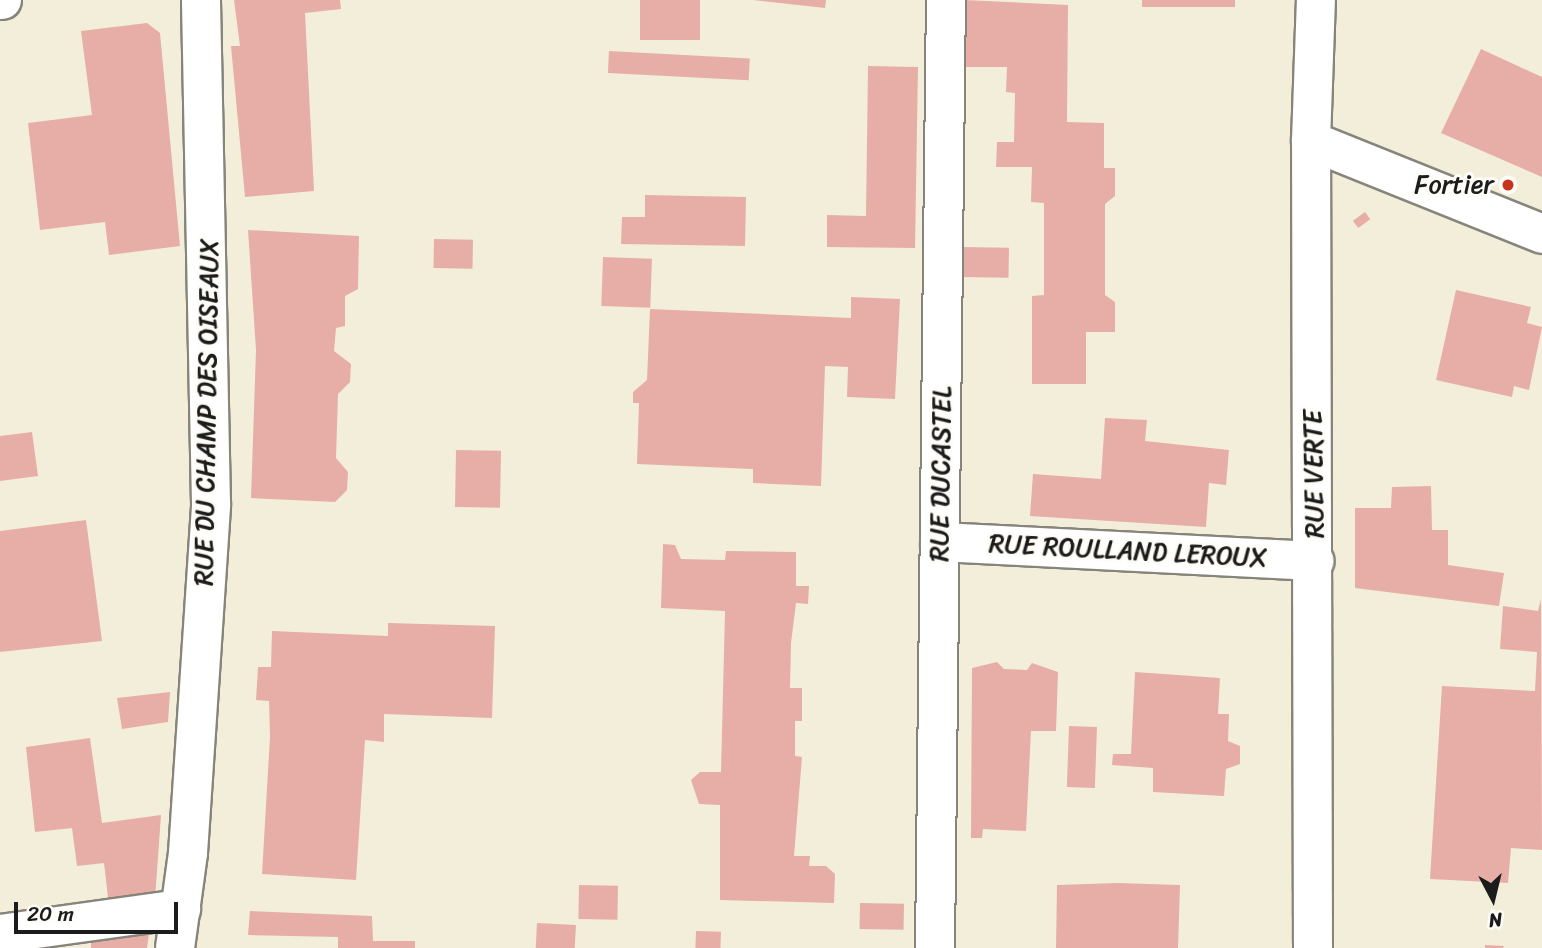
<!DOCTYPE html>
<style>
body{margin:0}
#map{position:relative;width:1542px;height:948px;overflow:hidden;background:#f2eeda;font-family:Sriracha,sans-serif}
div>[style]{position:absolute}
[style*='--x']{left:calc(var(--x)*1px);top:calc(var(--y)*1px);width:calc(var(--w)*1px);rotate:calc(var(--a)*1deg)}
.building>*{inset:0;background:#e7aea7;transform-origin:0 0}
.roads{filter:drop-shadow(2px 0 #87857b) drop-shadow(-2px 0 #87857b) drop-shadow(0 2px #87857b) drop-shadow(0 -2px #87857b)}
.minor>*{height:38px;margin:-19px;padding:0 19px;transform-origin:19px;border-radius:19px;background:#fff}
.dots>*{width:19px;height:19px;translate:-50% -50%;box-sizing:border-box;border:4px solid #fdfcf7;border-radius:50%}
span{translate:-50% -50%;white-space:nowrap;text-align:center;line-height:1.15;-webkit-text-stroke:6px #fdfcf7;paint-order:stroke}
.poi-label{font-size:26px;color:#1c1c1c}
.right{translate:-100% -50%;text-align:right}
.street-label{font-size:26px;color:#1c1c1c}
.north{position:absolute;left:1458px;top:864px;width:70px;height:70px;-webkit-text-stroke:5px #fdfcf7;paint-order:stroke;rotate:173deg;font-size:19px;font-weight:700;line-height:28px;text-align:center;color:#1c1c1c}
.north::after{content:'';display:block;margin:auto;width:24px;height:32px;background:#1c1c1c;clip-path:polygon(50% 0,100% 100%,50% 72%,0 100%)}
.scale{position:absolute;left:14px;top:902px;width:164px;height:32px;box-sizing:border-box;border:4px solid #1c1c1c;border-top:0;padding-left:9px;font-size:21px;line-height:24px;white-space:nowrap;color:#1c1c1c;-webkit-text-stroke:5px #fdfcf7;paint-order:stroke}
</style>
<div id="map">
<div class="building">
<div style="clip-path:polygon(234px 0,340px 0,341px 9px,305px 13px,314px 191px,245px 197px,231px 46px,240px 46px)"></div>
<div style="left:640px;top:0;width:60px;height:40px"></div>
<div style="clip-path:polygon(753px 0,826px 0,825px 8px)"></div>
<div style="clip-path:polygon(964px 0,1068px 5px,1067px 122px,1104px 123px,1104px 168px,1115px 168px,1115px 196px,1105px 204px,1105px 295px,1115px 302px,1115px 332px,1086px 332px,1086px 384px,1032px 384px,1032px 296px,1044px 295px,1044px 203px,1031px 202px,1032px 167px,996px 167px,997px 142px,1014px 142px,1015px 93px,1006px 92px,1007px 67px,963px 67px)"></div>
<div style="left:1142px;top:0;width:93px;height:7px"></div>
<div style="clip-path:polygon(147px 23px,160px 33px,180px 246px,109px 255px,105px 222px,40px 230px,28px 123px,92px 115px,81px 31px)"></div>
<div style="clip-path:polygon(1481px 49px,1542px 77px,1542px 177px,1441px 133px)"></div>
<div style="left:609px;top:51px;width:141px;height:22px;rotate:3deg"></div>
<div style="clip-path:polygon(868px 66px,918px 67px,915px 248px,827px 247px,827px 215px,866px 216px)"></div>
<div style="clip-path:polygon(645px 195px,746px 197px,745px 246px,621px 244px,622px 217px,645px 217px)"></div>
<div style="left:1365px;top:212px;width:9px;height:15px;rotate:54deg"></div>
<div style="clip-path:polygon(248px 230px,359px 236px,358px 289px,345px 296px,345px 326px,336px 328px,334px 351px,351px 364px,350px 382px,338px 394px,336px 458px,348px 472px,347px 490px,335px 502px,251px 498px,256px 350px)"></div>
<div style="left:434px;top:239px;width:39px;height:29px;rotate:1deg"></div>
<div style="left:960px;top:247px;width:49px;height:30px;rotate:1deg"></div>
<div style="left:603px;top:257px;width:49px;height:49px;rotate:2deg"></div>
<div style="clip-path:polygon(1456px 290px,1531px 307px,1527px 323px,1542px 327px,1529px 390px,1514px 386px,1512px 397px,1436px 380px)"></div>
<div style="clip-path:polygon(851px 297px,900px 299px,895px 399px,847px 397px,848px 367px,825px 366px,821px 486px,753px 483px,753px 469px,637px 464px,639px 403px,633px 403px,633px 392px,647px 380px,650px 309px,851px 318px)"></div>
<div style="clip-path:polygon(1105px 418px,1147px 420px,1145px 441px,1229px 450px,1226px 485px,1209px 483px,1206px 527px,1030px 516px,1033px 474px,1101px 479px)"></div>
<div style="clip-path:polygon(32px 432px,38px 476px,0 481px,0 436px)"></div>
<div style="left:456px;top:450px;width:45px;height:57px;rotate:1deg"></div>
<div style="clip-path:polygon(1431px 486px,1432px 530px,1448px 530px,1448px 565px,1504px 573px,1499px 606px,1355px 588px,1355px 508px,1391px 508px,1392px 487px)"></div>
<div style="clip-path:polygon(86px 520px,102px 641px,0 652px,0 531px)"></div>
<div style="clip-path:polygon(663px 544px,675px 545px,681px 559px,725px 560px,726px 551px,796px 552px,796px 586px,809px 586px,808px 604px,796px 603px,791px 643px,790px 688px,802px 688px,802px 721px,795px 721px,795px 756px,802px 757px,794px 856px,810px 856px,809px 866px,826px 866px,835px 874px,834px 903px,720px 900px,720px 805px,699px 804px,691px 780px,700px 772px,721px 772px,725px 611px,661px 608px)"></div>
<div style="clip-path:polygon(1541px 599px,1542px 850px,1511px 848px,1508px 883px,1430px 879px,1442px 686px,1535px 691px,1537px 652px,1500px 649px,1503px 606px,1538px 611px)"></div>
<div style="clip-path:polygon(388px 623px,495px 626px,492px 718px,384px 714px,384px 742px,365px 740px,356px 880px,262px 874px,270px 737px,269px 701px,256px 700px,258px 667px,271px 667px,272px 631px,388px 636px)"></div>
<div style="clip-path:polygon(997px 662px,1004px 669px,1027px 670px,1032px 663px,1058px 672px,1056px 731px,1031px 731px,1026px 831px,983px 829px,982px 838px,971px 838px,972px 668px)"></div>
<div style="clip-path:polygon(1135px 672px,1220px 678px,1218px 714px,1229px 714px,1228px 741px,1240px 746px,1240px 764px,1226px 769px,1224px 796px,1153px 792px,1153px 768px,1112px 765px,1113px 754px,1131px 754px)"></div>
<div style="clip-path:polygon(170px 692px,168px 722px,122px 729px,117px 698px)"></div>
<div style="left:1069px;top:726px;width:28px;height:61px;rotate:2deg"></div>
<div style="clip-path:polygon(90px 738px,102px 823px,161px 815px,155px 899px,109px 906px,104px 863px,77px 866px,72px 828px,35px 832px,26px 747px)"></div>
<div style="clip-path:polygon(1117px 883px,1180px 885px,1178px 948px,1056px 948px,1057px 885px)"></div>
<div style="left:579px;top:885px;width:39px;height:34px;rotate:1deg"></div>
<div style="left:860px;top:903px;width:44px;height:26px;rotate:1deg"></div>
<div style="clip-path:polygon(250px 911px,372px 916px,373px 941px,415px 941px,415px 948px,338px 948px,338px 937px,248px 935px)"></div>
<div style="left:537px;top:923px;width:39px;height:25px;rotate:3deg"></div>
<div style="left:696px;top:931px;width:25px;height:17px;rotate:2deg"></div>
<div style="clip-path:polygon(149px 934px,147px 948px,91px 948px,91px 942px)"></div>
<div style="clip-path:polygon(1485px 945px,1504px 946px,1503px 948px,1485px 948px)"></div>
</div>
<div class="roads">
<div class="minor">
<div style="--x:0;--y:0;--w:2;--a:0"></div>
<div style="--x:1311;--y:141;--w:249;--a:21.9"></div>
<div style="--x:940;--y:542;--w:375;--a:2.9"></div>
<div style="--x:0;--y:934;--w:183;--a:-7.9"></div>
<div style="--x:175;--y:948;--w:96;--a:-82.2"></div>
<div style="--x:188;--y:853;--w:350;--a:-86.2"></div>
<div style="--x:211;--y:504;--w:504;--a:-91.14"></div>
<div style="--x:935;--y:948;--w:948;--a:-89.34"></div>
<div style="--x:1313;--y:948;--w:807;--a:-90.14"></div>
<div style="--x:1311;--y:141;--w:141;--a:-88"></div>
</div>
</div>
<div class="dots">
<div style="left:1508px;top:185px;background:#c8321e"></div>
</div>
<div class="poi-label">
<span class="right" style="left:1494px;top:185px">Fortier</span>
</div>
<div class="street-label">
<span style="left:207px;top:412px;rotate:-89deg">RUE DU CHAMP DES OISEAUX</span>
<span style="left:941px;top:474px;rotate:-89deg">RUE DUCASTEL</span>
<span style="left:1314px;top:474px;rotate:-91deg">RUE VERTE</span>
<span style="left:1128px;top:551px;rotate:3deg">RUE ROULLAND LEROUX</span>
</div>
<div class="north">N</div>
<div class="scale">20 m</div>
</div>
